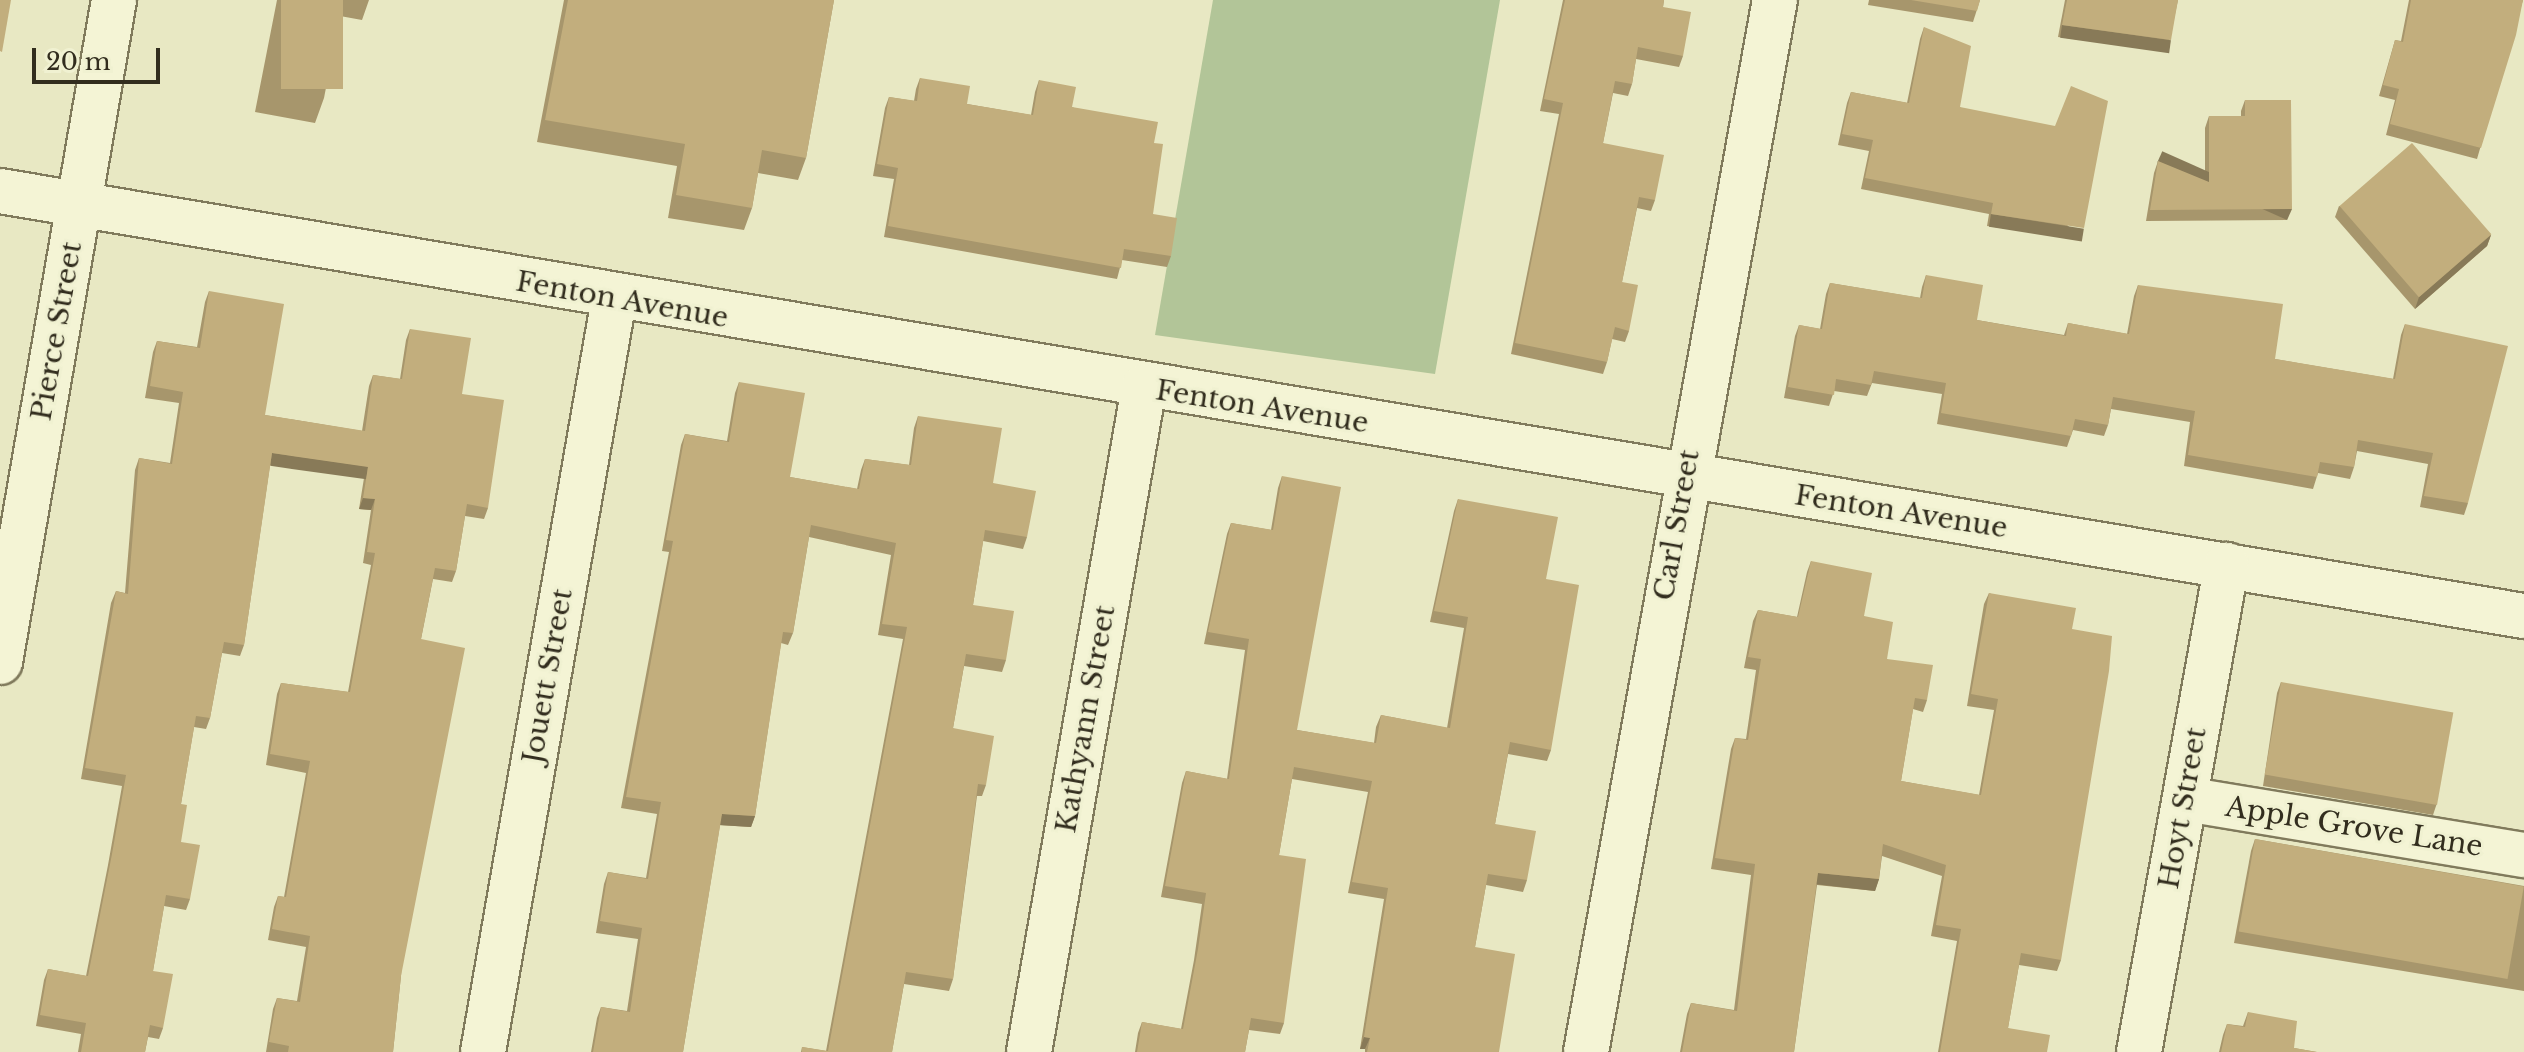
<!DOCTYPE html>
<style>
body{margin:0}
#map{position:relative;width:2524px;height:1052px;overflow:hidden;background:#e8e8c3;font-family:"Libre Baskerville",serif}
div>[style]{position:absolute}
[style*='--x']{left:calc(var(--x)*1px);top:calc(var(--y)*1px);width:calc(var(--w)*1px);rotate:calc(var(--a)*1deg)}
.green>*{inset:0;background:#b2c598}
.roads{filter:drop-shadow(2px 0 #807a5c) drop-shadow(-2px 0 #807a5c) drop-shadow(0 2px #807a5c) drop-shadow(0 -2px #807a5c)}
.minor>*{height:44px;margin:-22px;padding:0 22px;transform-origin:22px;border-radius:22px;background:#f4f4d5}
.wall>*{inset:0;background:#a7966c}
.shaded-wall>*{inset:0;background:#887a58;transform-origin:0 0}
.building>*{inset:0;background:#c2ae7d;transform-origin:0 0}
span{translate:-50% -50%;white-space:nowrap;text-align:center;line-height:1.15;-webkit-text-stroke:6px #f0f1d1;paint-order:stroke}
.street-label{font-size:28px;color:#322d1e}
.scale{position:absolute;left:32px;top:48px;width:128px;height:36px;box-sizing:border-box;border:4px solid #322d1e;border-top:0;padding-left:10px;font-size:24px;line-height:28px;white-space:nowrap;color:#322d1e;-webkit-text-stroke:6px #f0f1d1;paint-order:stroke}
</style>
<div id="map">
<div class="green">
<div style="clip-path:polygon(1213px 0,1500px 0,1435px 374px,1155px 335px)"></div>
</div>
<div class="roads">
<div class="minor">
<div style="--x:0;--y:191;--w:2560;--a:9.56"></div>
<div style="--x:0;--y:662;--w:672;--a:-80.23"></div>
<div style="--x:2185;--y:799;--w:344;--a:9.4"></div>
<div style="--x:483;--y:1052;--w:764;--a:-80.13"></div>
<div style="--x:1029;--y:1052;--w:675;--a:-80.19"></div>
<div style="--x:1586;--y:1052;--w:1069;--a:-79.82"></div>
<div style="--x:2139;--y:1052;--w:495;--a:-79.8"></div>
</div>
</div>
<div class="wall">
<div style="clip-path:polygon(277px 0,369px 0,362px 20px,340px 16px,324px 98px,315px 123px,255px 112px)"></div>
<div style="clip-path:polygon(564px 0,834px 0,806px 158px,798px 180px,758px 173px,752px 208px,744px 230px,668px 218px,677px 166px,537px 142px)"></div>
<div style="clip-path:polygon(1563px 0,1664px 0,1663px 7px,1683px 56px,1679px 67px,1636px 59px,1632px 84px,1628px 96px,1613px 93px,1603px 143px,1655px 200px,1651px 211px,1637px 208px,1622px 282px,1629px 331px,1625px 342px,1612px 339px,1607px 362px,1603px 374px,1511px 354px,1559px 114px,1540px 111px)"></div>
<div style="clip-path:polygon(1869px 0,1980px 0,1973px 22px,1868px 5px)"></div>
<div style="clip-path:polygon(2065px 0,2178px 0,2167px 51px,2058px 37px)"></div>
<div style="clip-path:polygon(2409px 0,2523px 0,2477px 159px,2386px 135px,2395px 100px,2379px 96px,2395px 40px,2401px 41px)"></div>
<div style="clip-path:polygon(1924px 27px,1960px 107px,2080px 239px,1987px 226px,1989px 214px,1861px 189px,1869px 151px,1838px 145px,1847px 103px,1851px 92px,1907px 103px,1920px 39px)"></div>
<div style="clip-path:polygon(920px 78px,967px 104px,1031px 115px,1035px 92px,1039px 80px,1072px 107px,1154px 143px,1153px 214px,1171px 256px,1167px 267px,1122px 260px,1117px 279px,884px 237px,894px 179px,873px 176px,885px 108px,889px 97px,914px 101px,916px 89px)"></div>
<div style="clip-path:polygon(2245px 100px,2287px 220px,2146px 221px,2154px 173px,2158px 161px,2205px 180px,2205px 128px,2209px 116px,2241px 116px,2241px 111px)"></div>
<div style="clip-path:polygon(2339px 206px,2491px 235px,2487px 246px,2415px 309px,2335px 217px)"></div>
<div style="clip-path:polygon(1926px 275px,1977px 320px,2064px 335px,2068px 323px,2127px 334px,2134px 296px,2138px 285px,2275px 359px,2393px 379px,2401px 335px,2405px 324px,2468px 503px,2464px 515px,2420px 507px,2428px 464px,2357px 451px,2354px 467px,2350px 479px,2318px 473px,2313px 489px,2184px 466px,2190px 422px,2111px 409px,2108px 425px,2104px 436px,2073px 430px,2067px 447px,1937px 424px,1942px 394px,1872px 383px,1867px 396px,1834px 391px,1829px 406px,1784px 398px,1795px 336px,1799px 325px,1820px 329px,1826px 294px,1830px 283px,1920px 298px,1922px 287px)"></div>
<div style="clip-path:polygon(209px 291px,265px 415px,362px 431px,369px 386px,373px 375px,400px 379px,406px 340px,410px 329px,462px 394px,488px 508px,484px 519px,465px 516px,456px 571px,452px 582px,433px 579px,421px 639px,401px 976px,393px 1052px,266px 1052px,273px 1009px,277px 998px,297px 1001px,306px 947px,268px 940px,274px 907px,278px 896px,284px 897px,306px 773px,266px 765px,277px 694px,281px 683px,348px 692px,371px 565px,363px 563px,371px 510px,359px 509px,364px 478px,270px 465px,244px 645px,240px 656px,222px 653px,210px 718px,206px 729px,194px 727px,181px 804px,181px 842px,190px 899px,186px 910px,164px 906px,153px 971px,163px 1028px,159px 1039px,148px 1037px,145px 1052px,78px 1052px,81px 1034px,36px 1026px,44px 980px,48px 969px,86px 976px,108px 865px,122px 786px,81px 779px,111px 603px,116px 591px,125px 593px,135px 470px,139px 458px,170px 463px,179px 403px,145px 398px,153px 352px,157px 341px,197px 347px,205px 302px)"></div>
<div style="clip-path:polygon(739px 382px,790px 477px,857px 489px,861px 470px,865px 459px,909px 465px,914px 428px,918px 416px,993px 483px,1027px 537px,1023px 549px,983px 541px,973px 605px,1006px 660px,1002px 672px,964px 666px,953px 728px,986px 785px,982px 796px,977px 796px,953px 979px,949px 991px,904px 984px,892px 1052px,801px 1052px,802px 1047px,826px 1051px,903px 639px,878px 635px,891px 555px,809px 537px,793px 633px,788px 645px,781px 643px,755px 816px,751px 827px,720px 825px,683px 1052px,591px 1052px,597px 1018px,601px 1007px,627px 1011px,638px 939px,596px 933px,604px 884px,608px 872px,646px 878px,657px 814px,621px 808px,669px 552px,662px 551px,681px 445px,685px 434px,727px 441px,735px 393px)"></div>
<div style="clip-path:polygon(1282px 476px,1297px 730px,1374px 743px,1376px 727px,1381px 715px,1447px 728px,1464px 628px,1430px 622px,1454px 511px,1458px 499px,1546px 579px,1551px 750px,1547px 761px,1508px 754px,1495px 824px,1527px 880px,1523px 892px,1486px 885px,1475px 947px,1499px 1052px,1365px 1052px,1365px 1049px,1360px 1049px,1384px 899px,1348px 893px,1368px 792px,1292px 779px,1279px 855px,1284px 1023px,1280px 1034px,1249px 1030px,1245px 1052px,1135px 1052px,1138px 1033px,1142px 1022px,1181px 1029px,1194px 960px,1202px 904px,1161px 897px,1182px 783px,1186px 771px,1227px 779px,1245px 650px,1204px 644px,1227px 534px,1231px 523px,1271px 530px,1278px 488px)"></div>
<div style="clip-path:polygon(1811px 561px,1864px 616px,1887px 659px,1927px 700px,1923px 712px,1913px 709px,1901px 781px,1979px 795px,1994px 710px,1967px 706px,1984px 604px,1989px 593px,2072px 629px,2061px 960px,2057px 971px,2019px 965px,2008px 1028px,2047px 1052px,1938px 1052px,1957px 941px,1931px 936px,1942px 876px,1882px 856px,1879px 879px,1875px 891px,1817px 885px,1794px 1052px,1680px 1052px,1687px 1014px,1691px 1003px,1734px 1010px,1751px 875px,1711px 869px,1731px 749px,1735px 738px,1746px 739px,1756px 670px,1744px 668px,1753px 621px,1758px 610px,1797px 617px,1807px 572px)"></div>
<div style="clip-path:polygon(2281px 682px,2437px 803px,2433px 815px,2263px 786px,2277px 693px)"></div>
<div style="clip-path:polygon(2255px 839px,2524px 886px,2524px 991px,2234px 943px,2251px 851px)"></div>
<div style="clip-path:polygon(2248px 1012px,2294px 1048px,2317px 1052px,2219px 1052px,2223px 1035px,2227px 1024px,2243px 1026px)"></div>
</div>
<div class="shaded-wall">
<div style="left:2062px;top:25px;width:110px;height:13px;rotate:8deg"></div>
<div style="left:2292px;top:209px;width:12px;height:142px;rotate:114deg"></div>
<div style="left:1991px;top:214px;width:94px;height:13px;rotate:9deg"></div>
<div style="clip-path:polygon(2491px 235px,2487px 246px,2415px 309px,2419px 297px)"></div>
<div style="left:272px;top:453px;width:97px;height:13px;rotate:8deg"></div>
<div style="clip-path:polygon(363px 498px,375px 499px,371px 510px,359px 509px)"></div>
<div style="clip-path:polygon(722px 814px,755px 816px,751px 827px,718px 825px)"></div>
<div style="clip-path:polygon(1818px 873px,1879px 879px,1875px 891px,1814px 884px)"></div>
<div style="clip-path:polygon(1364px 1037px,1370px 1038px,1365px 1049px,1360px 1049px)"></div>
</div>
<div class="building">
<div style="clip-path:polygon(0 0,11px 0,2px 52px,0 51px)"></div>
<div style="left:281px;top:0;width:62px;height:89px"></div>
<div style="clip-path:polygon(568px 0,834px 0,806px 158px,762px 150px,752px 208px,676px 195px,685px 144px,545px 120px)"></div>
<div style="clip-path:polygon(1565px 0,1664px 0,1663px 7px,1691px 12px,1683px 56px,1638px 47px,1632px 84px,1615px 81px,1603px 143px,1664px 155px,1655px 200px,1639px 197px,1622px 282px,1638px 285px,1629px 331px,1615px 327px,1607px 362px,1515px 343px,1563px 103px,1544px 99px)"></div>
<div style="clip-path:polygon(1911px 0,1980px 0,1977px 11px)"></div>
<div style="clip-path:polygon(2067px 0,2178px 0,2171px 40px,2062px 25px)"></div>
<div style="clip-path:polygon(2411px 0,2523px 0,2516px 35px,2481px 148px,2390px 124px,2399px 89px,2383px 85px,2395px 40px,2403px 42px)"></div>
<div style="clip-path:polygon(1924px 27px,1971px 46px,1960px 107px,2055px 126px,2071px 86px,2108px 101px,2084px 228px,1991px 214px,1993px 203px,1865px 178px,1873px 140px,1842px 134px,1851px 92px,1909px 103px)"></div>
<div style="clip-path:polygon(920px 78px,970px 86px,967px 104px,1033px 115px,1039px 80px,1076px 87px,1072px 107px,1158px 122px,1154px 143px,1163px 144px,1153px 214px,1177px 218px,1171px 256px,1124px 249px,1121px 268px,888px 226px,898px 168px,877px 164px,889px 97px,917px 101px)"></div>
<div style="clip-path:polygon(2245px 100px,2291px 100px,2292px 209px,2150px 210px,2158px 161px,2209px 182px,2209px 116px,2245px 116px)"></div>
<div style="left:2412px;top:143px;width:121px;height:96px;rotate:49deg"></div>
<div style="clip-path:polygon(1926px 275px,1983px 285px,1977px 320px,2066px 336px,2068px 323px,2129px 334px,2138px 285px,2283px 304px,2275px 359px,2395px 379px,2405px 324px,2508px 346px,2468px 503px,2424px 496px,2433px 453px,2358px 440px,2354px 467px,2320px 462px,2317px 477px,2188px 455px,2195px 411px,2113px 397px,2108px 425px,2075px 419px,2071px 436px,1941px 413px,1946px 383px,1874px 371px,1871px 385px,1836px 379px,1834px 395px,1788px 387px,1799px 325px,1822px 329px,1830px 283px,1922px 298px)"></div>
<div style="clip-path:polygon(209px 291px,284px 304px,265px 415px,365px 431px,373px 375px,402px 379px,410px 329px,471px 338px,462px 394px,504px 400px,488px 508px,467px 504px,456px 571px,435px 568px,421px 639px,465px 648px,401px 976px,393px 1052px,288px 1052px,289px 1046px,269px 1042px,277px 998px,300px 1002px,310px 936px,272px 929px,278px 896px,286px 897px,310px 761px,270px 754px,281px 683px,350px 692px,375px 553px,367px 552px,375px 499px,363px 498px,368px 467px,272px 453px,244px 645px,224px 642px,210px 718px,196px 716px,181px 804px,187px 805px,181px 842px,200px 845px,190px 899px,166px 895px,153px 971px,173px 974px,163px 1028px,150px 1025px,145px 1052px,81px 1052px,86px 1023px,40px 1015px,48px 969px,88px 976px,112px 854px,126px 775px,85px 768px,116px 591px,128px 594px,139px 458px,172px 464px,183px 392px,150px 386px,157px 341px,200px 348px)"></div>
<div style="clip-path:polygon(739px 382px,805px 393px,790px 477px,859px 489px,865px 459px,911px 465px,918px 416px,1002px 428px,993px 483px,1036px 491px,1027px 537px,985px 530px,973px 605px,1014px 611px,1006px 660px,966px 654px,953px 728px,994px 736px,986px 785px,978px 784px,953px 979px,906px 972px,892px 1052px,802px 1052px,802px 1047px,828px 1051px,907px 627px,882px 624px,896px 543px,811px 525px,793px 633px,783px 632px,755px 816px,722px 814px,683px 1052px,593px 1052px,601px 1007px,630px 1012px,642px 928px,600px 921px,608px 872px,648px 879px,661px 802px,626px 797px,673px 541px,666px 540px,685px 434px,729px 442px)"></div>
<div style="clip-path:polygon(1282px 476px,1341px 487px,1297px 730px,1376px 743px,1381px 715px,1450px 728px,1468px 617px,1434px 611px,1458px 499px,1558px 517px,1546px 579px,1579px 585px,1551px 750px,1510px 742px,1495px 824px,1536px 831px,1527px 880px,1488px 874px,1475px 947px,1515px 954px,1499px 1052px,1367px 1052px,1370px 1038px,1364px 1037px,1388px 888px,1352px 882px,1372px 781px,1294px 767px,1279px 855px,1306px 859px,1284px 1023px,1251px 1018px,1245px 1052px,1137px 1052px,1142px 1022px,1183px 1029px,1198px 949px,1206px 893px,1165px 886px,1186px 771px,1229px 779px,1249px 639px,1208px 632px,1231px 523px,1273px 530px)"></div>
<div style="clip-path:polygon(1811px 561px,1872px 573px,1864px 616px,1893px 622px,1887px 659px,1933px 665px,1927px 700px,1915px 698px,1901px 781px,1981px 795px,1998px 699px,1971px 694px,1989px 593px,2076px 608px,2072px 629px,2112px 636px,2109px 671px,2061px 960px,2021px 953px,2008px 1028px,2050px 1035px,2047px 1052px,1940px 1052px,1961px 929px,1936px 925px,1946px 865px,1883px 844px,1879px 879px,1818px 873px,1794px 1052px,1682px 1052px,1691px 1003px,1737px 1011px,1755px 864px,1715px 858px,1735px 738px,1748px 740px,1761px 659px,1748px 657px,1758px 610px,1798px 617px)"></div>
<div style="left:2281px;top:682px;width:175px;height:94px;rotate:10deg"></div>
<div style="left:2255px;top:839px;width:273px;height:94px;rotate:10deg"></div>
<div style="clip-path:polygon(2248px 1012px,2297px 1021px,2294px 1048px,2317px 1052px,2221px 1052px,2227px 1024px,2245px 1027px)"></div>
</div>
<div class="street-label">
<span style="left:622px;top:300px;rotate:10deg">Fenton Avenue</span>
<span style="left:57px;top:331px;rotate:-80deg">Pierce Street</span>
<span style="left:1262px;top:407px;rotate:9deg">Fenton Avenue</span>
<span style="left:1901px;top:512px;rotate:9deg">Fenton Avenue</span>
<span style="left:1677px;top:525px;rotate:-80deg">Carl Street</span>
<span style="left:548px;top:676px;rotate:-80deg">Jouett Street</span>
<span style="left:1086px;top:719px;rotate:-80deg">Kathyann Street</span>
<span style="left:2183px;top:808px;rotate:-80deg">Hoyt Street</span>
<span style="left:2354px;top:827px;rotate:9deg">Apple Grove Lane</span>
</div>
<div class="scale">20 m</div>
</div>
